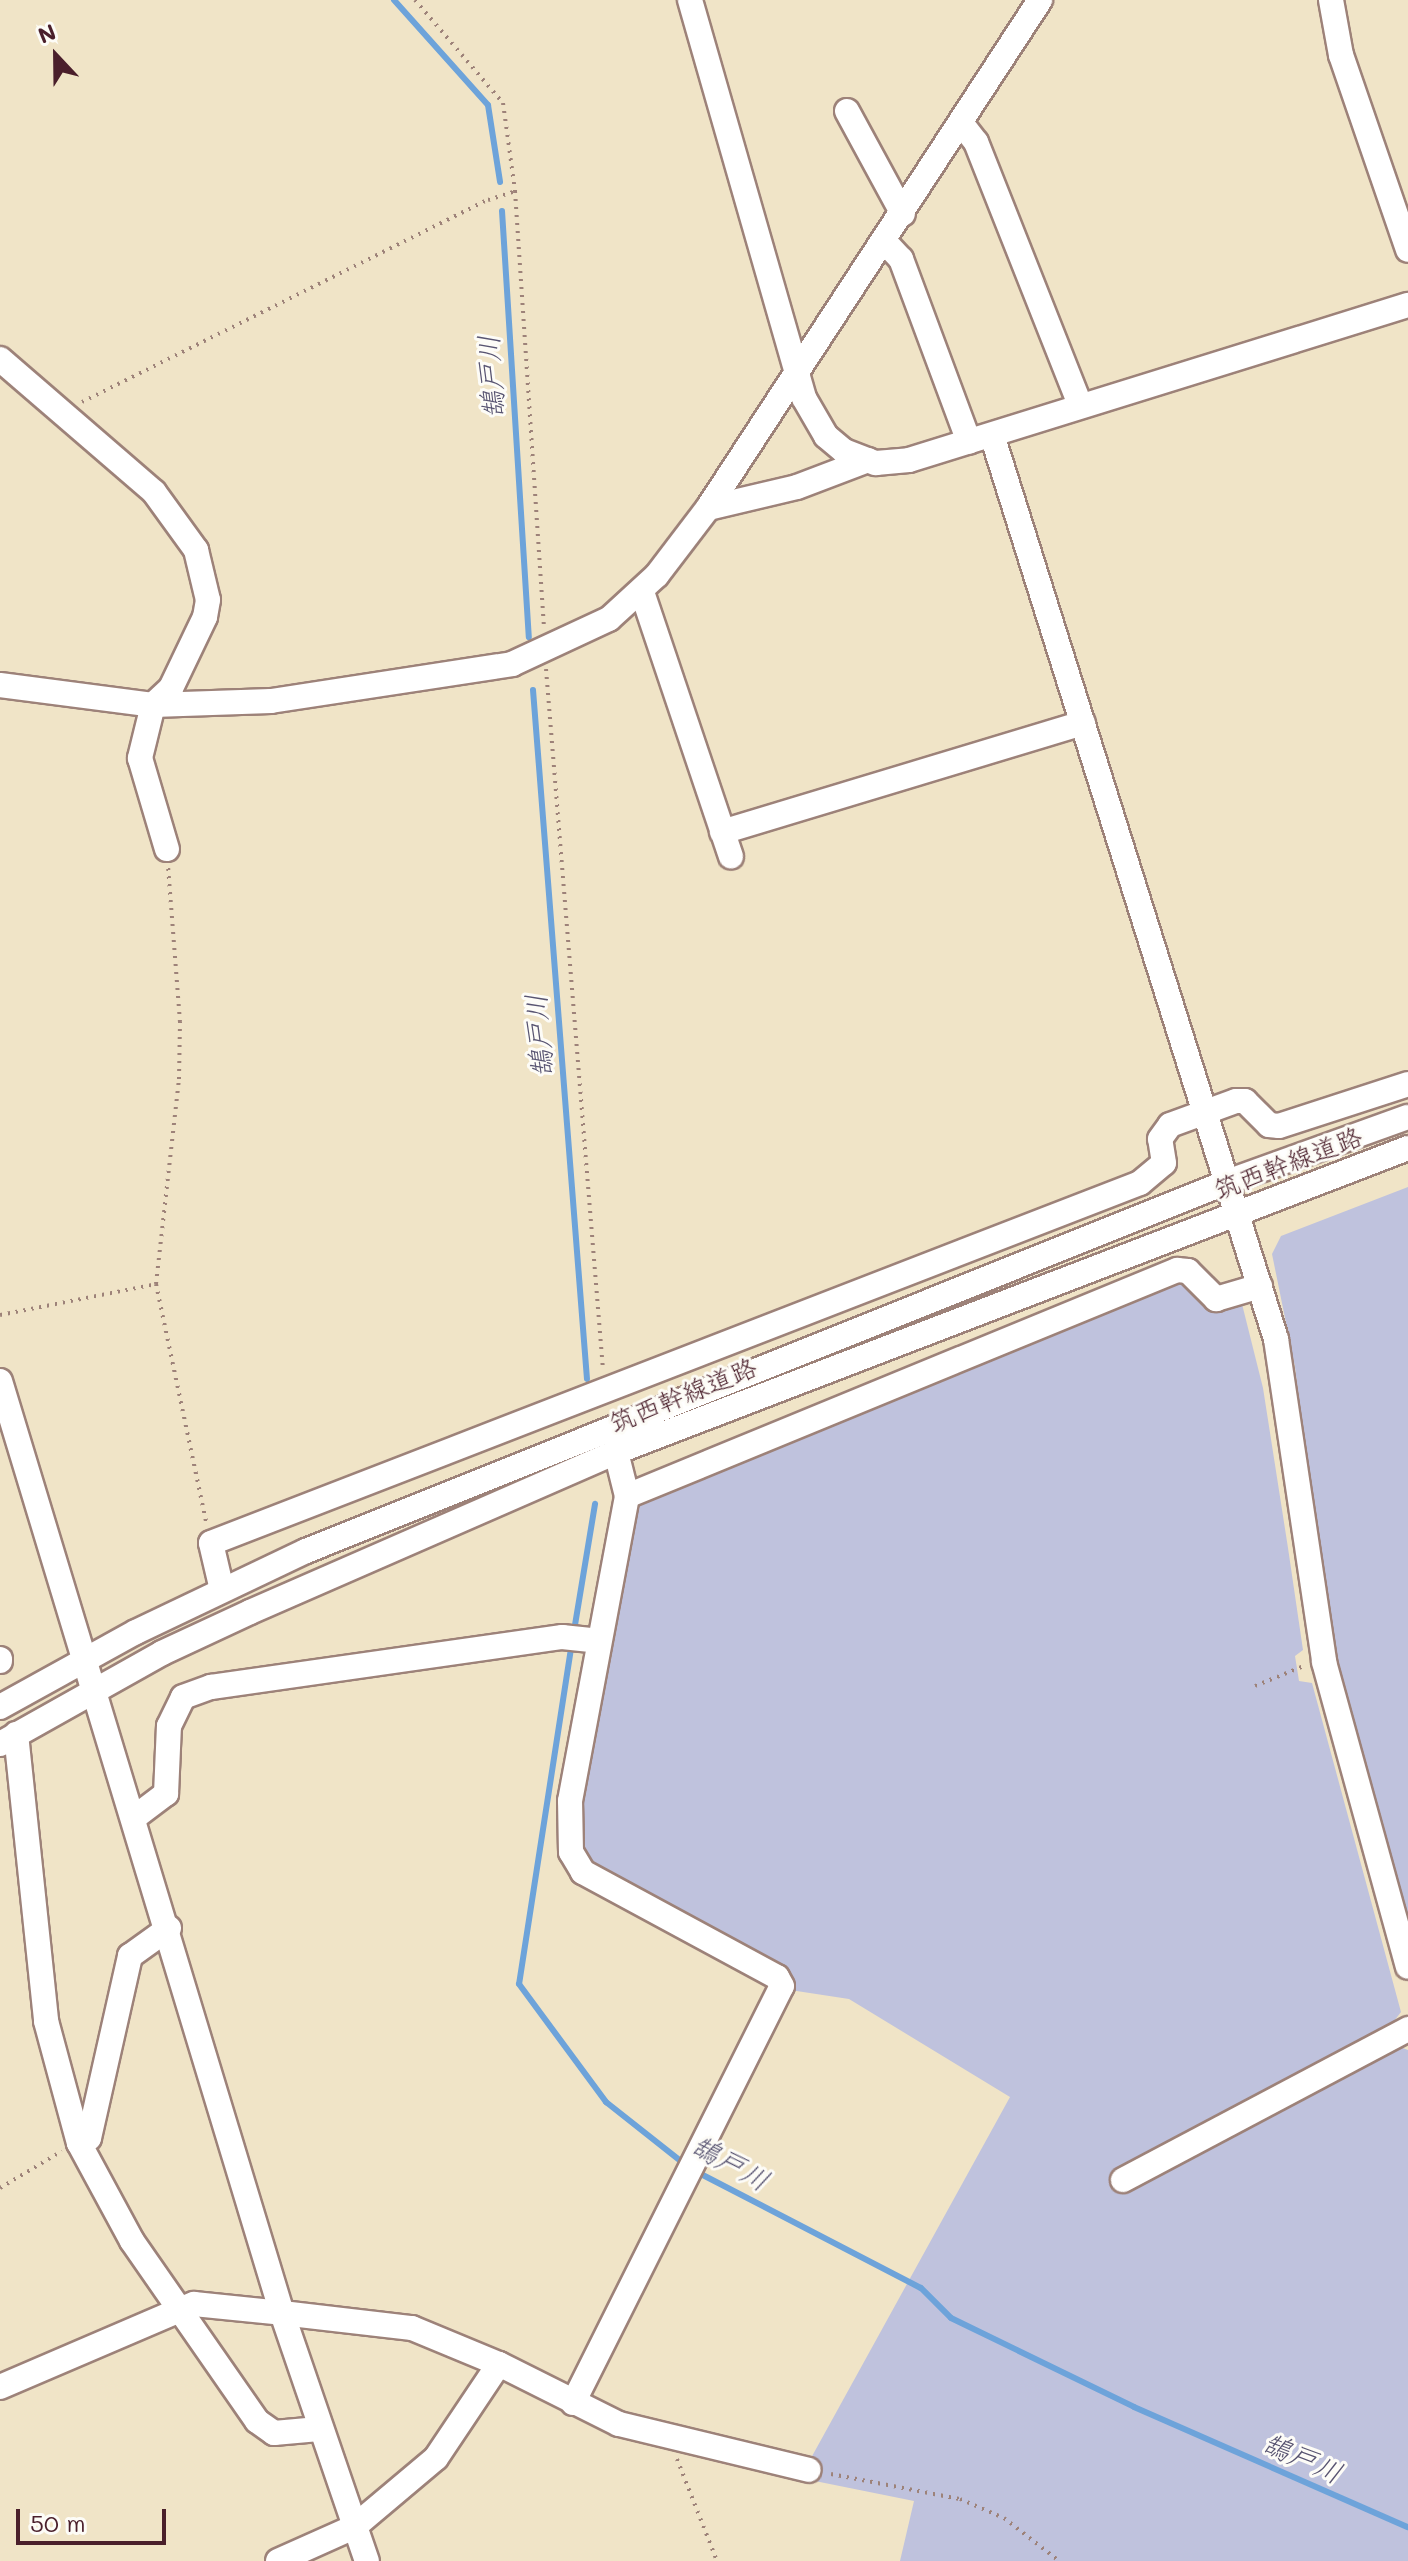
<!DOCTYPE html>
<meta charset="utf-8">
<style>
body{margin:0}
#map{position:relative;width:1408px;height:2561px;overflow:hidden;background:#f0e4c7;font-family:Mali,"Klee One",sans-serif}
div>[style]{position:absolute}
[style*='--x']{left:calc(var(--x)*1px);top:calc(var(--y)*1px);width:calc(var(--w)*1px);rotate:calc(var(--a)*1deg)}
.industrial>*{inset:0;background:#bfc2dd}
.stream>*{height:6px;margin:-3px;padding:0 3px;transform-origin:3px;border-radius:3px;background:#6da3da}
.path>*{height:4px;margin-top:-2px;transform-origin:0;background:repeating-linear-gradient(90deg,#9d8279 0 2px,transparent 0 8px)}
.roads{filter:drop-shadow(2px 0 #9d8279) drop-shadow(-2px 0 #9d8279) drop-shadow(0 2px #9d8279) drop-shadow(0 -2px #9d8279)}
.minor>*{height:24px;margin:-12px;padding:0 12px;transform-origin:12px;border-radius:12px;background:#fff}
span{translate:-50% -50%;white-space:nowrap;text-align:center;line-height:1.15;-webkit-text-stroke:6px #fdfcf7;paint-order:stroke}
.street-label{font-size:26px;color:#4a1f2b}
.water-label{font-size:28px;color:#585471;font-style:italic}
.north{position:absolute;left:16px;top:16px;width:80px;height:80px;-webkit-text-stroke:6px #fdfcf7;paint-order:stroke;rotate:338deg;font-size:22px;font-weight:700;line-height:32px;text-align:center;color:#4a1f2b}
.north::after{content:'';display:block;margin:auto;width:28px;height:36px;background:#4a1f2b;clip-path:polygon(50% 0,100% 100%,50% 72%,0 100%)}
.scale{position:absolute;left:16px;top:2509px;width:150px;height:36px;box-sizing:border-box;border:4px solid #4a1f2b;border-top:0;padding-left:10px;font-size:24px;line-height:28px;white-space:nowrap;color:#4a1f2b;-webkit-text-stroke:6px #fdfcf7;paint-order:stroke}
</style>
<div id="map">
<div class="industrial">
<div style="clip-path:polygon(1408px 1187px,1408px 1929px,1326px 1627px,1295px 1367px,1272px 1254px,1281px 1236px)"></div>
<div style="clip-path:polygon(1184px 1277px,1208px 1308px,1241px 1300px,1263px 1388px,1288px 1548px,1303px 1650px,1295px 1656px,1299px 1681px,1312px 1683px,1401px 2012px,1391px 2025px,1400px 2047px,1408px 2050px,1408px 2561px,900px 2561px,914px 2501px,800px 2478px,1010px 2097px,849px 1999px,790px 1990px,591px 1869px,574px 1833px,634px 1508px)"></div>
</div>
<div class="stream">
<div style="--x:394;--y:0;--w:141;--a:48.2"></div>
<div style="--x:488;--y:105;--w:78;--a:81.1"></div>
<div style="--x:502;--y:211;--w:427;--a:86.4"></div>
<div style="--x:533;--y:690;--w:691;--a:85.52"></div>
<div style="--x:574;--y:1631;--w:129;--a:-80.6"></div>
<div style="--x:572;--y:1642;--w:346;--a:98.8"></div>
<div style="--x:519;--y:1984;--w:147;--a:53.6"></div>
<div style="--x:606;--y:2102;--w:103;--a:38.3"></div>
<div style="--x:697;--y:2172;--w:252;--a:27.4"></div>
<div style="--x:921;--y:2288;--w:42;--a:45"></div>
<div style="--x:951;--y:2318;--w:203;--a:25.9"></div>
<div style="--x:1134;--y:2407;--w:299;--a:23.7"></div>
</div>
<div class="path">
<div style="--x:415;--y:0;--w:135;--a:49.5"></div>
<div style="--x:503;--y:103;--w:89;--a:82.2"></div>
<div style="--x:515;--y:191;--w:439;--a:86.2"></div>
<div style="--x:82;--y:402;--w:453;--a:-26.5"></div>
<div style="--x:488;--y:200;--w:28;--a:-18"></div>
<div style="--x:546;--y:669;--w:703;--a:85.35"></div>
<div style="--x:156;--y:1284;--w:246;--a:78.1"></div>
<div style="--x:0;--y:1315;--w:159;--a:-11.2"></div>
<div style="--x:156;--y:1284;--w:206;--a:-83.6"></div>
<div style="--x:179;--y:1079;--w:57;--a:-89"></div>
<div style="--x:180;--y:1022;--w:155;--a:-94.4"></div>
<div style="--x:1255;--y:1686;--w:55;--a:-22.4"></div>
<div style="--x:0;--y:2188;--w:72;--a:-30.8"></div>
<div style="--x:677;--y:2459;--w:110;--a:68.6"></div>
<div style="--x:831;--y:2474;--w:131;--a:11"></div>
<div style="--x:960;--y:2499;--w:48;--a:23.4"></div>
<div style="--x:1004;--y:2518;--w:70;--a:38"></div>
</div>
<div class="roads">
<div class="minor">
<div style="--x:690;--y:0;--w:414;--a:74"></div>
<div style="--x:804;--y:398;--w:44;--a:59.9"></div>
<div style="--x:826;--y:436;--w:23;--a:40"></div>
<div style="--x:844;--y:451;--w:34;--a:21"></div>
<div style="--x:876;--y:463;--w:33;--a:-5"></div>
<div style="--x:909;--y:460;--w:523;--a:-17.26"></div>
<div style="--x:1331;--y:0;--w:56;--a:79.7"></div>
<div style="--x:1341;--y:55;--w:206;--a:71"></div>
<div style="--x:847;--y:111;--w:117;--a:61.5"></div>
<div style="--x:961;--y:123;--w:24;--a:52"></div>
<div style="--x:976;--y:142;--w:283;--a:68.4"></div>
<div style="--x:884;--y:241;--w:25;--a:47"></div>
<div style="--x:901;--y:259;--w:195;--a:69.6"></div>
<div style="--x:0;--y:359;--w:203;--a:40.8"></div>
<div style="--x:154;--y:492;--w:72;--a:54.1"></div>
<div style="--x:196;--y:550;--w:51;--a:76.5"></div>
<div style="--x:208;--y:600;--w:17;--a:100"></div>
<div style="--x:205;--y:617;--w:79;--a:115.6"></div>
<div style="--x:171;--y:688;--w:25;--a:137"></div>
<div style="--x:153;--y:705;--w:55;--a:103.8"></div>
<div style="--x:140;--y:758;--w:95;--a:73.5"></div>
<div style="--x:992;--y:435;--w:948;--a:72.56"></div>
<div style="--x:1276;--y:1339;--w:327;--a:81.5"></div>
<div style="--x:1324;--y:1662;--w:316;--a:74.6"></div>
<div style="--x:708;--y:508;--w:91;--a:-13.3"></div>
<div style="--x:797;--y:487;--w:76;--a:-20.8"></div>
<div style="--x:642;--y:592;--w:279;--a:71.4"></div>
<div style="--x:0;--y:685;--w:154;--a:7.4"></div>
<div style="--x:153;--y:705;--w:118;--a:-1.9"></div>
<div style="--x:271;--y:701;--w:244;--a:-8.7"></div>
<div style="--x:512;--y:664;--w:107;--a:-24.9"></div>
<div style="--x:609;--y:619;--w:65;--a:-42.5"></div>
<div style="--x:657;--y:575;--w:84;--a:-52.7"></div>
<div style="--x:708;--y:508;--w:607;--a:-56.83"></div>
<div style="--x:722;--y:832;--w:377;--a:-16.8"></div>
<div style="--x:0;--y:1381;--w:974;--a:73.17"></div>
<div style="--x:282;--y:2313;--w:262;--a:71.1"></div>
<div style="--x:627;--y:1496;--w:595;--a:-22.34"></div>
<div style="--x:1177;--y:1270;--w:11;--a:5"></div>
<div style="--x:1188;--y:1271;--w:40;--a:45"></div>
<div style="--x:1216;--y:1299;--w:46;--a:-16.5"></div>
<div style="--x:222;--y:1590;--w:48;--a:-103.2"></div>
<div style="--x:211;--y:1543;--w:996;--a:-21.18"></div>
<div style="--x:1140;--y:1183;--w:31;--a:-40"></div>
<div style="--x:1164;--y:1163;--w:24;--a:-99"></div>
<div style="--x:1160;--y:1139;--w:17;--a:-54"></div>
<div style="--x:1170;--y:1125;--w:70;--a:-20"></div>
<div style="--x:1236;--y:1101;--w:9;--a:0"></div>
<div style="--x:1245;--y:1101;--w:34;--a:45"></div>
<div style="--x:1269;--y:1125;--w:10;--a:6"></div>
<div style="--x:1279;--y:1126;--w:136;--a:-18"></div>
<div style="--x:0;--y:1659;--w:2;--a:90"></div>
<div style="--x:0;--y:1707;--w:155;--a:-28.9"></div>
<div style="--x:136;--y:1632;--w:188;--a:-25.5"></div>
<div style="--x:306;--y:1551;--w:992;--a:-21.83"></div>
<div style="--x:1227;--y:1182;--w:192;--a:-19.8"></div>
<div style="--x:16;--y:1734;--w:289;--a:84"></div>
<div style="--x:46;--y:2021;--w:126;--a:74.9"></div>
<div style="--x:79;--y:2143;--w:111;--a:61.6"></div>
<div style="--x:132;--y:2241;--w:219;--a:55.2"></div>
<div style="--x:257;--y:2421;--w:21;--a:35"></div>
<div style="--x:274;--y:2433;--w:45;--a:-5.1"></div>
<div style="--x:0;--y:1744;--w:186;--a:-29.3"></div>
<div style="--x:162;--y:1653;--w:97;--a:-25"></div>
<div style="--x:250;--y:1612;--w:399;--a:-23.6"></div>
<div style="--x:616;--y:1452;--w:848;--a:-21"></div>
<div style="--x:135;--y:1817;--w:39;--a:-37"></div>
<div style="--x:166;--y:1794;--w:68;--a:-87.5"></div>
<div style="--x:169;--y:1726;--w:32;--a:-64"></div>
<div style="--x:183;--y:1697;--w:30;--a:-20"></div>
<div style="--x:211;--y:1687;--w:355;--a:-8.1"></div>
<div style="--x:562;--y:1637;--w:36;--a:6"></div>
<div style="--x:79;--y:2143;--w:11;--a:-27"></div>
<div style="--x:89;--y:2138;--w:187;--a:-77.3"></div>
<div style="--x:130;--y:1956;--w:48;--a:-35.7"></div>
<div style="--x:1123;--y:2180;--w:323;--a:-27.9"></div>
<div style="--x:0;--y:2387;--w:211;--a:-23.2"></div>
<div style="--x:194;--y:2304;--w:88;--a:5.8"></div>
<div style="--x:282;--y:2313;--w:131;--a:6.6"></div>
<div style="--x:412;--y:2328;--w:94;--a:22.5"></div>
<div style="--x:499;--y:2364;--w:134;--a:26.6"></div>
<div style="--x:619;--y:2424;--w:195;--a:13.6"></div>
<div style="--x:573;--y:2403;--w:466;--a:-63.4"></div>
<div style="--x:782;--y:1986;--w:10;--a:-119"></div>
<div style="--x:777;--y:1977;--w:221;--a:-151.6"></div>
<div style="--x:583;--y:1872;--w:23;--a:-121"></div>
<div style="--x:571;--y:1852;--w:51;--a:-91.1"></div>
<div style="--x:570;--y:1801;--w:310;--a:-79.4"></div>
<div style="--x:627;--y:1496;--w:45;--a:-104"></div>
<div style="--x:278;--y:2561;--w:83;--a:-24.1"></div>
<div style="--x:354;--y:2527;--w:107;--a:-40.1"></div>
<div style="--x:436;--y:2458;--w:113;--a:-56.2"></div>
</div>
</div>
<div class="street-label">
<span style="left:1288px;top:1163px;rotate:-21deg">筑西幹線道路</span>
<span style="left:683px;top:1395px;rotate:-22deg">筑西幹線道路</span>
</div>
<div class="water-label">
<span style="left:490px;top:377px;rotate:-94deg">鵠戸川</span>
<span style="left:538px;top:1036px;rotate:-95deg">鵠戸川</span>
<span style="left:731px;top:2162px;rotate:29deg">鵠戸川</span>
<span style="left:1303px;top:2457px;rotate:24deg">鵠戸川</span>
</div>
<div class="north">N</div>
<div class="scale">50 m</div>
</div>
